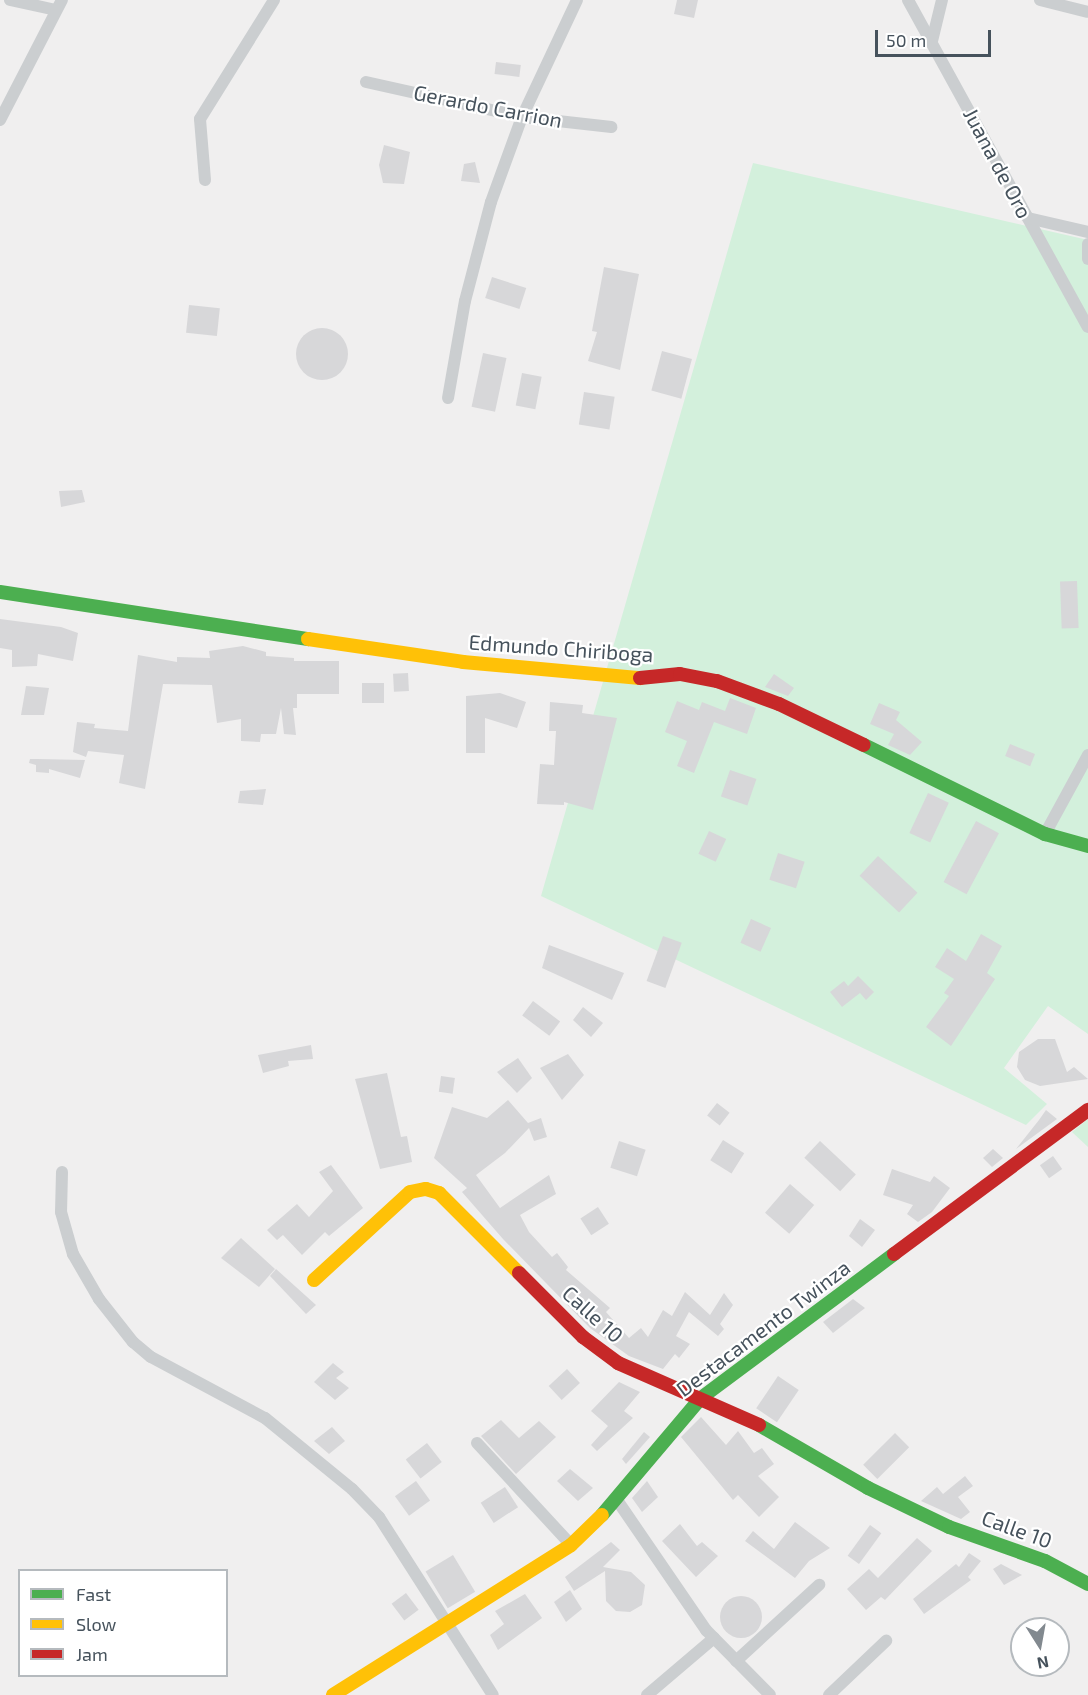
<!DOCTYPE html>
<style>
body{margin:0}
#map{position:relative;width:1088px;height:1695px;overflow:hidden;background:#f0efef;font-family:"Exo 2",sans-serif}
div>[style]{position:absolute}
[style*='--x']{left:calc(var(--x)*1px);top:calc(var(--y)*1px);width:calc(var(--w)*1px);rotate:calc(var(--a)*1deg)}
.green>*{inset:0;background:#d3f0dc}
.building>*{inset:0;background:#d7d7d9;transform-origin:0 0}
.round{border-radius:50%}
.street>*{height:12px;margin:-6px;padding:0 6px;transform-origin:6px;border-radius:6px;background:#cbced0}
.fast>*{height:14px;margin:-7px;padding:0 7px;transform-origin:7px;border-radius:7px;background:#4caf50}
.slow>*{height:14px;margin:-7px;padding:0 7px;transform-origin:7px;border-radius:7px;background:#ffc107}
.jam>*{height:14px;margin:-7px;padding:0 7px;transform-origin:7px;border-radius:7px;background:#c62828}
span{translate:-50% -50%;white-space:nowrap;text-align:center;line-height:1.15;-webkit-text-stroke:4.5px #fff;paint-order:stroke}
.street-label{font-size:21px;color:#46525c}
.legend{position:absolute;left:18px;top:1569px;width:210px;height:108px;box-sizing:border-box;background:#fff;border:2px solid #b5babe;margin:0;padding:8px 10px;list-style:none;font-size:18px;color:#46525c}
.legend li{display:flex;align-items:center;gap:12px;height:30px}
.legend b{width:30px;border:2px solid #b5babe}
.north{position:absolute;left:1010px;top:1617px;width:60px;height:60px;box-sizing:border-box;background:#fff;border:2px solid #b5babe;border-radius:50%;rotate:169deg;font-size:16px;font-weight:700;line-height:24px;text-align:center;color:#46525c}
.north::after{content:'';display:block;margin:auto;width:21px;height:27px;background:#82898f;clip-path:polygon(50% 0,100% 100%,50% 72%,0 100%)}
.scale{position:absolute;left:875px;top:30px;width:116px;height:27px;box-sizing:border-box;border:3px solid #46525c;border-top:0;padding-left:8px;font-size:18px;line-height:21px;white-space:nowrap;color:#46525c;-webkit-text-stroke:4px #fff;paint-order:stroke}
</style>
<div id="map">
<div class="green">
<div style="clip-path:polygon(753px 163px,1088px 240px,1088px 1034px,1048px 1006px,1004px 1068px,1047px 1104px,1026px 1125px,541px 896px)"></div>
<div style="clip-path:polygon(1088px 1119px,1088px 1147px,1072px 1132px)"></div>
</div>
<div class="building">
<div style="clip-path:polygon(677px 0,698px 0,694px 18px,674px 14px)"></div>
<div style="left:496px;top:62px;width:25px;height:12px;rotate:7deg"></div>
<div style="clip-path:polygon(384px 145px,410px 152px,404px 184px,383px 183px,379px 165px)"></div>
<div style="clip-path:polygon(475px 162px,480px 183px,461px 181px,464px 164px)"></div>
<div style="clip-path:polygon(604px 267px,639px 274px,620px 370px,588px 361px,597px 332px,592px 331px)"></div>
<div style="left:492px;top:277px;width:36px;height:22px;rotate:18deg"></div>
<div style="left:189px;top:305px;width:31px;height:28px;rotate:6deg"></div>
<div class="round" style="left:296px;top:328px;width:52px;height:52px"></div>
<div style="left:662px;top:351px;width:31px;height:41px;rotate:15deg"></div>
<div style="left:483px;top:353px;width:24px;height:55px;rotate:12deg"></div>
<div style="left:522px;top:373px;width:20px;height:33px;rotate:11deg"></div>
<div style="left:584px;top:392px;width:31px;height:33px;rotate:9deg"></div>
<div style="clip-path:polygon(82px 490px,85px 502px,61px 507px,59px 491px)"></div>
<div style="left:1077px;top:581px;width:47px;height:17px;rotate:88deg"></div>
<div style="clip-path:polygon(0 619px,61px 627px,78px 633px,73px 661px,38px 654px,37px 666px,12px 667px,12px 650px,0 648px)"></div>
<div style="clip-path:polygon(243px 646px,266px 652px,266px 656px,294px 658px,294px 661px,339px 661px,339px 694px,297px 694px,297px 708px,293px 708px,296px 735px,284px 734px,281px 708px,276px 734px,261px 734px,260px 742px,241px 741px,241px 719px,217px 723px,212px 685px,163px 684px,145px 789px,119px 783px,124px 755px,88px 751px,86px 757px,73px 752px,77px 722px,95px 724px,94px 728px,128px 731px,138px 655px,177px 662px,177px 657px,210px 658px,209px 651px)"></div>
<div style="left:408px;top:673px;width:18px;height:15px;rotate:87deg"></div>
<div style="clip-path:polygon(774px 674px,794px 688px,788px 696px,765px 687px)"></div>
<div style="left:362px;top:683px;width:22px;height:20px"></div>
<div style="clip-path:polygon(26px 686px,49px 688px,44px 715px,21px 715px)"></div>
<div style="clip-path:polygon(500px 693px,526px 702px,517px 728px,485px 718px,485px 753px,466px 753px,466px 696px)"></div>
<div style="clip-path:polygon(730px 698px,756px 708px,747px 734px,714px 722px,694px 773px,677px 766px,687px 741px,665px 732px,677px 701px,699px 710px,702px 702px,725px 711px)"></div>
<div style="clip-path:polygon(550px 702px,583px 705px,582px 713px,617px 718px,593px 810px,564px 802px,564px 805px,537px 804px,540px 764px,554px 765px,556px 731px,549px 731px)"></div>
<div style="clip-path:polygon(879px 703px,900px 712px,896px 720px,922px 742px,910px 755px,888px 745px,894px 734px,870px 724px)"></div>
<div style="left:1010px;top:744px;width:27px;height:13px;rotate:22deg"></div>
<div style="clip-path:polygon(30px 759px,37px 759px,85px 760px,80px 778px,49px 769px,49px 773px,36px 772px,36px 765px,29px 763px)"></div>
<div style="left:730px;top:770px;width:28px;height:28px;rotate:19deg"></div>
<div style="clip-path:polygon(266px 789px,263px 805px,238px 803px,240px 791px)"></div>
<div style="left:928px;top:793px;width:23px;height:44px;rotate:25deg"></div>
<div style="left:976px;top:821px;width:26px;height:69px;rotate:28deg"></div>
<div style="left:709px;top:831px;width:19px;height:25px;rotate:25deg"></div>
<div style="left:778px;top:853px;width:28px;height:28px;rotate:18deg"></div>
<div style="left:878px;top:856px;width:54px;height:27px;rotate:43deg"></div>
<div style="left:751px;top:919px;width:22px;height:26px;rotate:24deg"></div>
<div style="clip-path:polygon(981px 934px,1002px 946px,987px 973px,995px 979px,951px 1046px,926px 1027px,949px 996px,944px 993px,954px 979px,935px 967px,947px 948px,966px 961px)"></div>
<div style="left:663px;top:936px;width:20px;height:48px;rotate:20deg"></div>
<div style="clip-path:polygon(549px 945px,624px 973px,612px 1000px,542px 968px)"></div>
<div style="clip-path:polygon(858px 976px,874px 992px,866px 1000px,860px 993px,842px 1007px,830px 992px,844px 981px,848px 986px)"></div>
<div style="left:533px;top:1001px;width:34px;height:18px;rotate:37deg"></div>
<div style="clip-path:polygon(583px 1007px,603px 1023px,591px 1037px,573px 1020px)"></div>
<div style="clip-path:polygon(1038px 1039px,1055px 1039px,1067px 1072px,1074px 1067px,1088px 1079px,1040px 1086px,1025px 1080px,1017px 1067px,1019px 1052px)"></div>
<div style="clip-path:polygon(311px 1045px,313px 1059px,288px 1061px,289px 1066px,263px 1073px,258px 1055px)"></div>
<div style="clip-path:polygon(568px 1054px,584px 1075px,562px 1100px,540px 1068px)"></div>
<div style="clip-path:polygon(518px 1058px,532px 1078px,517px 1093px,497px 1072px)"></div>
<div style="clip-path:polygon(387px 1073px,401px 1137px,407px 1136px,412px 1162px,380px 1169px,355px 1079px)"></div>
<div style="left:441px;top:1076px;width:14px;height:16px;rotate:8deg"></div>
<div style="clip-path:polygon(508px 1100px,528px 1123px,541px 1118px,547px 1137px,534px 1141px,529px 1128px,505px 1153px,476px 1175px,500px 1208px,549px 1175px,556px 1194px,520px 1215px,529px 1232px,552px 1257px,557px 1253px,568px 1267px,566px 1270px,610px 1308px,606px 1312px,629px 1338px,641px 1328px,648px 1337px,663px 1310px,672px 1316px,685px 1292px,710px 1315px,724px 1293px,733px 1305px,720px 1324px,724px 1329px,718px 1336px,689px 1312px,676px 1336px,690px 1344px,679px 1358px,675px 1354px,663px 1369px,629px 1356px,590px 1328px,503px 1239px,462px 1192px,467px 1188px,434px 1158px,452px 1107px,487px 1118px)"></div>
<div style="left:717px;top:1103px;width:16px;height:16px;rotate:38deg"></div>
<div style="clip-path:polygon(1046px 1110px,1057px 1119px,1016px 1149px,1039px 1120px)"></div>
<div style="left:723px;top:1140px;width:25px;height:24px;rotate:32deg"></div>
<div style="left:619px;top:1141px;width:28px;height:28px;rotate:18deg"></div>
<div style="left:820px;top:1141px;width:49px;height:23px;rotate:43deg"></div>
<div style="clip-path:polygon(993px 1149px,1003px 1158px,992px 1167px,983px 1158px)"></div>
<div style="left:1053px;top:1156px;width:16px;height:16px;rotate:55deg"></div>
<div style="clip-path:polygon(331px 1165px,363px 1208px,329px 1236px,325px 1232px,302px 1255px,283px 1235px,277px 1240px,267px 1230px,297px 1204px,309px 1217px,333px 1191px,319px 1172px)"></div>
<div style="clip-path:polygon(892px 1169px,930px 1182px,934px 1176px,950px 1188px,932px 1212px,918px 1222px,907px 1214px,913px 1205px,883px 1195px)"></div>
<div style="left:790px;top:1184px;width:32px;height:38px;rotate:41deg"></div>
<div style="left:598px;top:1207px;width:20px;height:21px;rotate:57deg"></div>
<div style="clip-path:polygon(860px 1219px,875px 1230px,862px 1247px,849px 1236px)"></div>
<div style="clip-path:polygon(241px 1238px,275px 1269px,259px 1287px,221px 1258px)"></div>
<div style="clip-path:polygon(276px 1269px,316px 1305px,306px 1314px,270px 1276px)"></div>
<div style="clip-path:polygon(853px 1299px,865px 1308px,833px 1333px,823px 1322px)"></div>
<div style="clip-path:polygon(333px 1363px,344px 1372px,336px 1378px,349px 1388px,335px 1400px,314px 1382px)"></div>
<div style="left:567px;top:1369px;width:19px;height:25px;rotate:47deg"></div>
<div style="left:778px;top:1376px;width:25px;height:39px;rotate:34deg"></div>
<div style="clip-path:polygon(619px 1382px,640px 1392px,624px 1411px,633px 1418px,597px 1451px,591px 1445px,608px 1426px,591px 1411px)"></div>
<div style="clip-path:polygon(701px 1417px,726px 1445px,738px 1431px,754px 1453px,762px 1448px,774px 1464px,758px 1476px,779px 1497px,759px 1517px,738px 1495px,733px 1500px,681px 1437px)"></div>
<div style="clip-path:polygon(501px 1420px,519px 1438px,539px 1421px,556px 1437px,516px 1474px,481px 1436px)"></div>
<div style="clip-path:polygon(332px 1427px,345px 1441px,329px 1454px,314px 1441px)"></div>
<div style="clip-path:polygon(644px 1432px,650px 1437px,626px 1464px,622px 1459px)"></div>
<div style="left:895px;top:1433px;width:20px;height:45px;rotate:45deg"></div>
<div style="left:427px;top:1443px;width:24px;height:27px;rotate:52deg"></div>
<div style="clip-path:polygon(570px 1469px,593px 1488px,578px 1501px,557px 1481px)"></div>
<div style="clip-path:polygon(965px 1476px,973px 1486px,958px 1497px,970px 1512px,961px 1519px,921px 1501px,937px 1487px,943px 1494px)"></div>
<div style="left:416px;top:1481px;width:24px;height:26px;rotate:54deg"></div>
<div style="clip-path:polygon(647px 1481px,658px 1497px,642px 1512px,632px 1498px)"></div>
<div style="left:505px;top:1487px;width:24px;height:29px;rotate:57deg"></div>
<div style="clip-path:polygon(795px 1522px,830px 1548px,809px 1561px,795px 1578px,745px 1541px,753px 1531px,774px 1549px)"></div>
<div style="clip-path:polygon(680px 1524px,697px 1546px,702px 1542px,718px 1556px,696px 1577px,662px 1541px)"></div>
<div style="left:870px;top:1525px;width:14px;height:38px;rotate:36deg"></div>
<div style="clip-path:polygon(917px 1538px,932px 1551px,885px 1600px,881px 1597px,866px 1610px,847px 1589px,869px 1569px,878px 1578px)"></div>
<div style="clip-path:polygon(611px 1542px,620px 1550px,603px 1567px,631px 1572px,645px 1585px,642px 1605px,630px 1612px,616px 1611px,606px 1601px,605px 1571px,574px 1591px,565px 1577px)"></div>
<div style="clip-path:polygon(969px 1553px,981px 1561px,968px 1577px,971px 1580px,924px 1614px,913px 1599px,956px 1564px,959px 1567px)"></div>
<div style="left:453px;top:1555px;width:43px;height:32px;rotate:59deg"></div>
<div style="clip-path:polygon(1001px 1564px,1022px 1575px,1004px 1585px,993px 1569px)"></div>
<div style="clip-path:polygon(570px 1590px,582px 1609px,566px 1622px,554px 1602px)"></div>
<div style="left:406px;top:1593px;width:21px;height:18px;rotate:53deg"></div>
<div style="clip-path:polygon(525px 1594px,542px 1618px,498px 1650px,490px 1635px,504px 1624px,495px 1611px)"></div>
<div class="round" style="left:720px;top:1596px;width:42px;height:42px"></div>
</div>
<div class="street">
<div style="--x:10;--y:0;--w:47;--a:12.3"></div>
<div style="--x:908;--y:0;--w:373;--a:61.2"></div>
<div style="--x:1040;--y:0;--w:49;--a:14"></div>
<div style="--x:932;--y:41;--w:42;--a:-76.3"></div>
<div style="--x:366;--y:82;--w:160;--a:12.6"></div>
<div style="--x:522;--y:117;--w:90;--a:6.4"></div>
<div style="--x:0;--y:120;--w:135;--a:-62.7"></div>
<div style="--x:205;--y:180;--w:61;--a:-94.7"></div>
<div style="--x:200;--y:119;--w:140;--a:-58.1"></div>
<div style="--x:1028;--y:218;--w:62;--a:13.1"></div>
<div style="--x:1088;--y:244;--w:15;--a:90"></div>
<div style="--x:448;--y:398;--w:98;--a:-80.1"></div>
<div style="--x:465;--y:301;--w:102;--a:-75.3"></div>
<div style="--x:491;--y:202;--w:90;--a:-70"></div>
<div style="--x:522;--y:117;--w:129;--a:-64.8"></div>
<div style="--x:1045;--y:834;--w:90;--a:-61.4"></div>
<div style="--x:62;--y:1172;--w:40;--a:91.4"></div>
<div style="--x:61;--y:1212;--w:44;--a:74.1"></div>
<div style="--x:73;--y:1254;--w:52;--a:60"></div>
<div style="--x:99;--y:1299;--w:55;--a:51.7"></div>
<div style="--x:133;--y:1342;--w:23;--a:40"></div>
<div style="--x:151;--y:1357;--w:129;--a:28.2"></div>
<div style="--x:265;--y:1418;--w:112;--a:39.2"></div>
<div style="--x:352;--y:1489;--w:39;--a:46"></div>
<div style="--x:379;--y:1517;--w:211;--a:57.4"></div>
<div style="--x:477;--y:1443;--w:139;--a:47.3"></div>
<div style="--x:617;--y:1500;--w:158;--a:55.6"></div>
<div style="--x:706;--y:1630;--w:91;--a:45.4"></div>
<div style="--x:736;--y:1661;--w:113;--a:-42.5"></div>
<div style="--x:647;--y:1695;--w:88;--a:-40.4"></div>
<div style="--x:829;--y:1695;--w:79;--a:-43.5"></div>
</div>
<div class="fast">
<div style="--x:0;--y:592;--w:312;--a:8.7"></div>
<div style="--x:864;--y:745;--w:202;--a:26.2"></div>
<div style="--x:1045;--y:834;--w:45;--a:15.6"></div>
<div style="--x:759;--y:1425;--w:126;--a:30"></div>
<div style="--x:868;--y:1488;--w:90;--a:25.7"></div>
<div style="--x:949;--y:1527;--w:102;--a:19.5"></div>
<div style="--x:1045;--y:1561;--w:49;--a:28.1"></div>
<div style="--x:602;--y:1515;--w:153;--a:-49.8"></div>
<div style="--x:701;--y:1398;--w:241;--a:-36.7"></div>
</div>
<div class="slow">
<div style="--x:308;--y:639;--w:157;--a:8.4"></div>
<div style="--x:463;--y:662;--w:178;--a:5.2"></div>
<div style="--x:314;--y:1280;--w:130;--a:-42.5"></div>
<div style="--x:410;--y:1192;--w:16;--a:-11"></div>
<div style="--x:426;--y:1189;--w:14;--a:17"></div>
<div style="--x:439;--y:1193;--w:113;--a:45"></div>
<div style="--x:333;--y:1695;--w:281;--a:-32.2"></div>
<div style="--x:571;--y:1545;--w:43;--a:-44.1"></div>
</div>
<div class="jam">
<div style="--x:640;--y:678;--w:40;--a:-5.7"></div>
<div style="--x:680;--y:674;--w:38;--a:11"></div>
<div style="--x:717;--y:681;--w:66;--a:20.4"></div>
<div style="--x:779;--y:704;--w:94;--a:25.8"></div>
<div style="--x:894;--y:1254;--w:242;--a:-36.6"></div>
<div style="--x:519;--y:1273;--w:91;--a:45"></div>
<div style="--x:583;--y:1337;--w:44;--a:36.6"></div>
<div style="--x:618;--y:1363;--w:154;--a:23.7"></div>
</div>
<div class="street-label">
<span style="left:488px;top:106px;rotate:11deg">Gerardo Carrion</span>
<span style="left:998px;top:163px;rotate:62deg">Juana de Oro</span>
<span style="left:561px;top:648px;rotate:4deg">Edmundo Chiriboga</span>
<span style="left:593px;top:1314px;rotate:42deg">Calle 10</span>
<span style="left:763px;top:1328px;rotate:-37deg">Destacamento Twinza</span>
<span style="left:1017px;top:1529px;rotate:20deg">Calle 10</span>
</div>
<ul class="legend">
<li><b style="height:8px;background:#4caf50"></b>Fast</li>
<li><b style="height:8px;background:#ffc107"></b>Slow</li>
<li><b style="height:8px;background:#c62828"></b>Jam</li>
</ul>
<div class="north">N</div>
<div class="scale">50 m</div>
</div>
